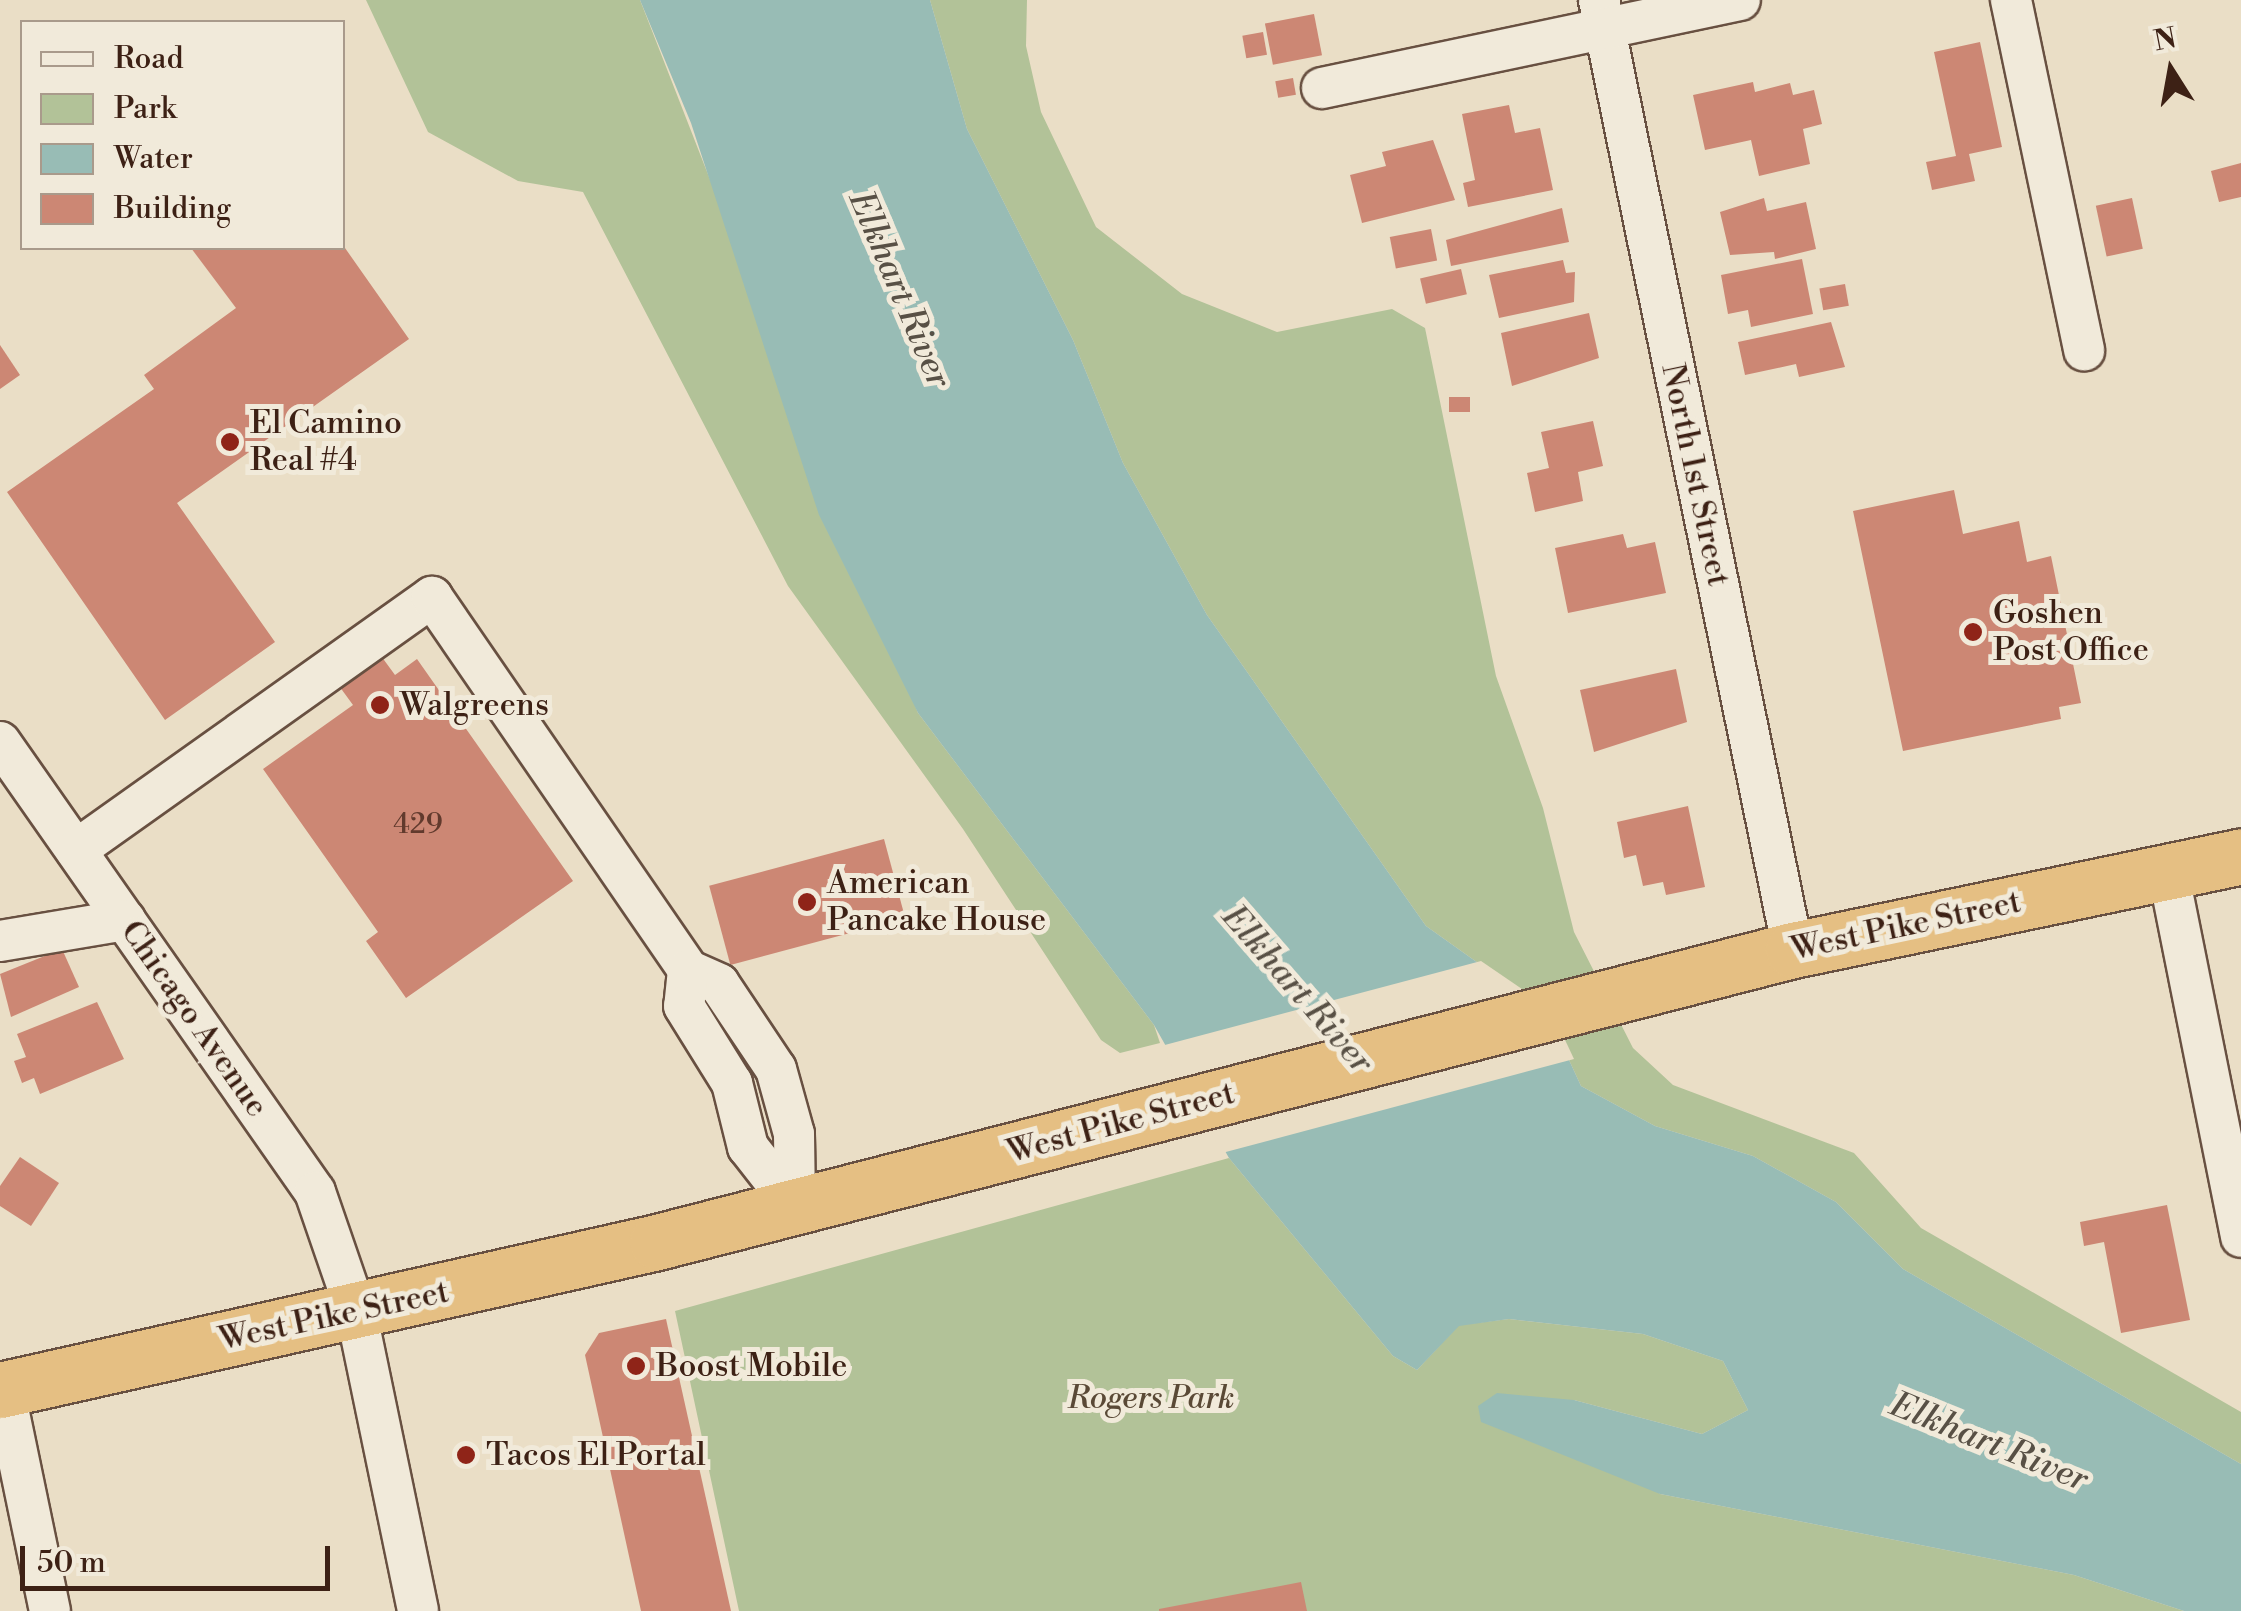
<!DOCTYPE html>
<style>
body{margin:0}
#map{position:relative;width:2241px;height:1611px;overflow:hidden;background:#eadec6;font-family:"Libre Bodoni",serif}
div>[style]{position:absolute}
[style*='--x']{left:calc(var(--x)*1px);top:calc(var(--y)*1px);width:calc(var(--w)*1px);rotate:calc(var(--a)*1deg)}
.green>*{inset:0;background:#b2c298}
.water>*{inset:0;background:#98bcb5}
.pier>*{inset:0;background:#eadec6}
.building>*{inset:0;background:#cc8774;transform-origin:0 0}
.roads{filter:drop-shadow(2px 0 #685041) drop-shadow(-2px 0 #685041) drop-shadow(0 2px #685041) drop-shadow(0 -2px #685041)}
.minor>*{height:40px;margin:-20px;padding:0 20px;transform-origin:20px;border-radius:20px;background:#f1eada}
.highway>*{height:55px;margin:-27.5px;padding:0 27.5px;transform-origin:27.5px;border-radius:27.5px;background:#e5bf83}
.dots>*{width:28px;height:28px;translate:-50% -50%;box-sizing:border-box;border:5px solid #f1eada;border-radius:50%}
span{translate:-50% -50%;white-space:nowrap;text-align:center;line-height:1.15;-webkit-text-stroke:10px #f1eada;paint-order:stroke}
.number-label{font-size:28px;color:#613a2d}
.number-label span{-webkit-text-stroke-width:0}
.poi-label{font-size:32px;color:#3d2115}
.left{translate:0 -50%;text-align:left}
.street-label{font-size:32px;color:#3d2115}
.park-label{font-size:32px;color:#5a4936;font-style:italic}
.water-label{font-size:35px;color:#585045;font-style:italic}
.legend{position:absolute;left:20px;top:20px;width:325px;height:230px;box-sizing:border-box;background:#f1eada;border:2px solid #a99a8b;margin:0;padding:12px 18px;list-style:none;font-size:30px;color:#3d2115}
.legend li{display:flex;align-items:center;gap:20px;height:50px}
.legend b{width:50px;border:2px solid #a99a8b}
.north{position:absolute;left:2121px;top:20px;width:100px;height:100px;-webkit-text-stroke:8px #f1eada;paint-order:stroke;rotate:349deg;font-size:28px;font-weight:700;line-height:40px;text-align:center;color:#3d2115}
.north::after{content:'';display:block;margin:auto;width:35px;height:45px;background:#3d2115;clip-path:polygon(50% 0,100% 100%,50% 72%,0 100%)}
.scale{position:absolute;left:20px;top:1546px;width:310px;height:45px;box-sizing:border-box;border:5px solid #3d2115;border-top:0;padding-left:12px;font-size:30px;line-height:35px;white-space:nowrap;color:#3d2115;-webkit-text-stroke:8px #f1eada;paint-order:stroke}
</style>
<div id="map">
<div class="green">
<div style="clip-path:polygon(366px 0,640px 0,918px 713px,1154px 1025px,1160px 1043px,1120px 1053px,1101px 1040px,963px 829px,788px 586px,583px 192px,518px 181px,428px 132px)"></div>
<div style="clip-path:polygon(930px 0,1027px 0,1026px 46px,1041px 112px,1096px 227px,1182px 294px,1277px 332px,1392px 309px,1425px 328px,1496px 676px,1543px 808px,1574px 932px,1633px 1048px,1673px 1085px,1854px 1153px,1921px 1228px,2241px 1412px,2241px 1464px,1903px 1269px,1836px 1202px,1753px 1156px,1655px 1126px,1581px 1086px,1547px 1012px,1426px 926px,1207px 615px,1123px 463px,1073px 340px,967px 129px)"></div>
<div style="clip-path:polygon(1229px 1158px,1393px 1356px,1417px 1370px,1459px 1325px,1509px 1319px,1643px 1334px,1723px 1361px,1748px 1410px,1702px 1434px,1574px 1400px,1660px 1494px,2074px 1575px,2184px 1611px,739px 1611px,675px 1311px)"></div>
</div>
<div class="water">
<div style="clip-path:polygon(640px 0,930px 0,967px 129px,1073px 340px,1123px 463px,1207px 615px,1426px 926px,1547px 1012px,1581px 1086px,1655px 1126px,1753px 1156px,1836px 1202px,1903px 1269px,2241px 1464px,2241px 1611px,2184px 1611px,2074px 1575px,1660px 1494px,1481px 1422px,1478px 1406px,1497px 1393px,1574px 1400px,1702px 1434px,1748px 1410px,1723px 1361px,1643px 1334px,1509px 1319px,1459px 1326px,1417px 1370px,1393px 1356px,1229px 1158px,1154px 1025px,918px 713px,819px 515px,691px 123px)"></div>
</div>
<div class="pier">
<div style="clip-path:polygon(1481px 961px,1550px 1008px,1574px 1059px,1222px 1153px,1161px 1046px)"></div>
</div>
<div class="building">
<div style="left:1314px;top:14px;width:42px;height:50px;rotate:79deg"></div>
<div style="left:1263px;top:32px;width:23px;height:21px;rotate:80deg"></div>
<div style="clip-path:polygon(1980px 42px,2002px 147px,1969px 154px,1975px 181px,1932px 190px,1926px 162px,1956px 156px,1934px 52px)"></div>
<div style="left:1293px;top:78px;width:17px;height:18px;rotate:80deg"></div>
<div style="clip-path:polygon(1753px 82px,1755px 92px,1790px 83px,1793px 95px,1814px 90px,1822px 124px,1803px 129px,1810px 164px,1759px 176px,1751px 140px,1705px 150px,1693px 95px)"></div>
<div style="clip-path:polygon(1509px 105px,1515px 133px,1540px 128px,1553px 190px,1468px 207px,1463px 183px,1475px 180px,1462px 114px)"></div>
<div style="clip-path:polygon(1433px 140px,1455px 200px,1362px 223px,1350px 175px,1386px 166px,1382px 152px)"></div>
<div style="clip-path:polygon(2241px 163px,2241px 197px,2219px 202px,2211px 171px)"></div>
<div style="clip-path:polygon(1764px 198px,1767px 211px,1806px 202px,1816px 249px,1775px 259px,1774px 252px,1730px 255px,1720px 212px)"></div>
<div style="left:2132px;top:198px;width:52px;height:37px;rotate:78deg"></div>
<div style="clip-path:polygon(1562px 208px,1569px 242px,1451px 266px,1446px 240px)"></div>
<div style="left:1431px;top:229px;width:32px;height:42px;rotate:79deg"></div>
<div style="clip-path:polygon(191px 248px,345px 248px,409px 339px,177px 503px,275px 642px,165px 720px,7px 492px,154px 389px,144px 375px,236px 308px)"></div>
<div style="clip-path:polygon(1802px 259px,1813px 314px,1751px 327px,1748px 310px,1728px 314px,1721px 275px)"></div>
<div style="clip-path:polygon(1563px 260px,1566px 273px,1575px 272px,1574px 302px,1499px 318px,1489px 275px)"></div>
<div style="left:1461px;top:269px;width:26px;height:42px;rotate:77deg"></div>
<div style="left:1845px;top:284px;width:22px;height:26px;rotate:80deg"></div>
<div style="clip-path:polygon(1589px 313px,1599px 358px,1512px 386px,1501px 333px)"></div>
<div style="clip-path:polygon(1831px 322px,1845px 367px,1799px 377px,1796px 364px,1745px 375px,1738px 342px)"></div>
<div style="clip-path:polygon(0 345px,20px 375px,0 389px)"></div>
<div style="left:1470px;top:397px;width:15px;height:21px;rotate:90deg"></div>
<div style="clip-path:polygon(1593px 421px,1603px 466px,1578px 472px,1583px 501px,1535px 512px,1527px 473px,1549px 468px,1541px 432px)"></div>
<div style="clip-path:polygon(1954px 490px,1963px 534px,2019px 521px,2027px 562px,2051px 556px,2081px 703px,2059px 707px,2061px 719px,1903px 751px,1853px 511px)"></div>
<div style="clip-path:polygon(1623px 534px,1627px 548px,1655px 542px,1666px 593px,1568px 613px,1555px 548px)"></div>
<div style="clip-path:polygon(376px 649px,395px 675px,417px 659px,573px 881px,406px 998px,366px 941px,378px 932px,263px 769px,353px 705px,334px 679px)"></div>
<div style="clip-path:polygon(1676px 669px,1687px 722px,1594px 752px,1580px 690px)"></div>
<div style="clip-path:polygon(1688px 806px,1705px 887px,1666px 895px,1663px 882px,1643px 886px,1636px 855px,1624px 858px,1617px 822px)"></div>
<div style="left:884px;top:839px;width:82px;height:181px;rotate:75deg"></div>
<div style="clip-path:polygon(62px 949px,79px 987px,11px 1017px,0 974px)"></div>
<div style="clip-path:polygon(97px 1002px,124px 1059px,40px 1094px,34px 1078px,22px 1083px,14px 1061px,26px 1057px,17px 1034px)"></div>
<div style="clip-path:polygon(20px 1157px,59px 1183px,31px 1226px,0 1206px,0 1186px)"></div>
<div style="clip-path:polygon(2167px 1205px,2190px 1320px,2121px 1333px,2104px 1242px,2084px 1246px,2080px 1222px)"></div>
<div style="clip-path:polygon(666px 1319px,731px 1611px,641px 1611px,585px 1355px,599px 1333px)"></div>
<div style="clip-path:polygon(1301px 1582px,1307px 1611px,1159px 1611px,1159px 1609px)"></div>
</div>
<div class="roads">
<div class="minor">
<div style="--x:1599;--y:0;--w:970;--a:78.46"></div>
<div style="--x:2011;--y:0;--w:358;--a:78.2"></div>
<div style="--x:1322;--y:88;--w:427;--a:-11.9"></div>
<div style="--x:0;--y:742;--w:549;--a:55.01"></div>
<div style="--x:315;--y:1192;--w:126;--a:71"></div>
<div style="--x:356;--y:1311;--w:306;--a:78.3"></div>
<div style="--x:76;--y:850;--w:437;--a:-35.4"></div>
<div style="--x:432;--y:597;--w:452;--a:55.5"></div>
<div style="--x:688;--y:970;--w:34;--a:24"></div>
<div style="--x:719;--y:984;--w:102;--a:56.2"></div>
<div style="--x:776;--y:1069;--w:67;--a:74.5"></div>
<div style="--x:794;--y:1134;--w:73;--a:89.2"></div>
<div style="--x:2168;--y:871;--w:373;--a:78.7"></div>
<div style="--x:0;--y:941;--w:127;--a:-9.5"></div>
<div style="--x:688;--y:970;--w:36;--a:96"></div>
<div style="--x:684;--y:1006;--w:91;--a:58.1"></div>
<div style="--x:732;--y:1083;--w:66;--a:76"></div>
<div style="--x:748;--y:1147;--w:76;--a:51.9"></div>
<div style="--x:4;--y:1389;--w:227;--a:78.3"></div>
</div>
<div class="highway">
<div style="--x:0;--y:1390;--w:673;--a:-12.69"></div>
<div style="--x:657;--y:1242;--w:1173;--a:-14.42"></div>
<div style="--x:1793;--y:950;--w:458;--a:-11.8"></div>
</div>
</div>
<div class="dots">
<div style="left:230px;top:442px;background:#8f2418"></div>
<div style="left:1973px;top:632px;background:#8f2418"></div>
<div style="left:380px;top:705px;background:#8f2418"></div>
<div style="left:807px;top:902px;background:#8f2418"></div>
<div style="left:636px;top:1366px;background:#8f2418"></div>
<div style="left:466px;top:1455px;background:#8f2418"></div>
</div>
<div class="number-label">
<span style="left:418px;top:825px">429</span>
</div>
<div class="poi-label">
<span class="left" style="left:250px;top:442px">El Camino<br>Real #4</span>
<span class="left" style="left:1993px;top:632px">Goshen<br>Post Office</span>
<span class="left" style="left:400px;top:705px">Walgreens</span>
<span class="left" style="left:827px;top:902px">American<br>Pancake House</span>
<span class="left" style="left:656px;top:1366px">Boost Mobile</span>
<span class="left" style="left:486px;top:1455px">Tacos El Portal</span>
</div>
<div class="street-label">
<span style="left:1695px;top:475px;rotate:78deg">North 1st Street</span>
<span style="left:1906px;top:926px;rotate:-12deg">West Pike Street</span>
<span style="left:194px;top:1019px;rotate:55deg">Chicago Avenue</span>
<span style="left:1121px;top:1123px;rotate:-15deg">West Pike Street</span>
<span style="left:334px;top:1316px;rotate:-12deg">West Pike Street</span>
</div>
<div class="park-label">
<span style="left:1151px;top:1398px">Rogers Park</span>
</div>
<div class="water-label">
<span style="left:899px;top:290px;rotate:67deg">Elkhart River</span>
<span style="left:1297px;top:990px;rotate:49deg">Elkhart River</span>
<span style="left:1989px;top:1443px;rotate:22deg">Elkhart River</span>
</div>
<ul class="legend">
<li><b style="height:12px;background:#f1eada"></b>Road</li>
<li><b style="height:28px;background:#b2c298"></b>Park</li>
<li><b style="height:28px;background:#98bcb5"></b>Water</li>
<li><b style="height:28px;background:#cc8774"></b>Building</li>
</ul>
<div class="north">N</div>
<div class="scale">50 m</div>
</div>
